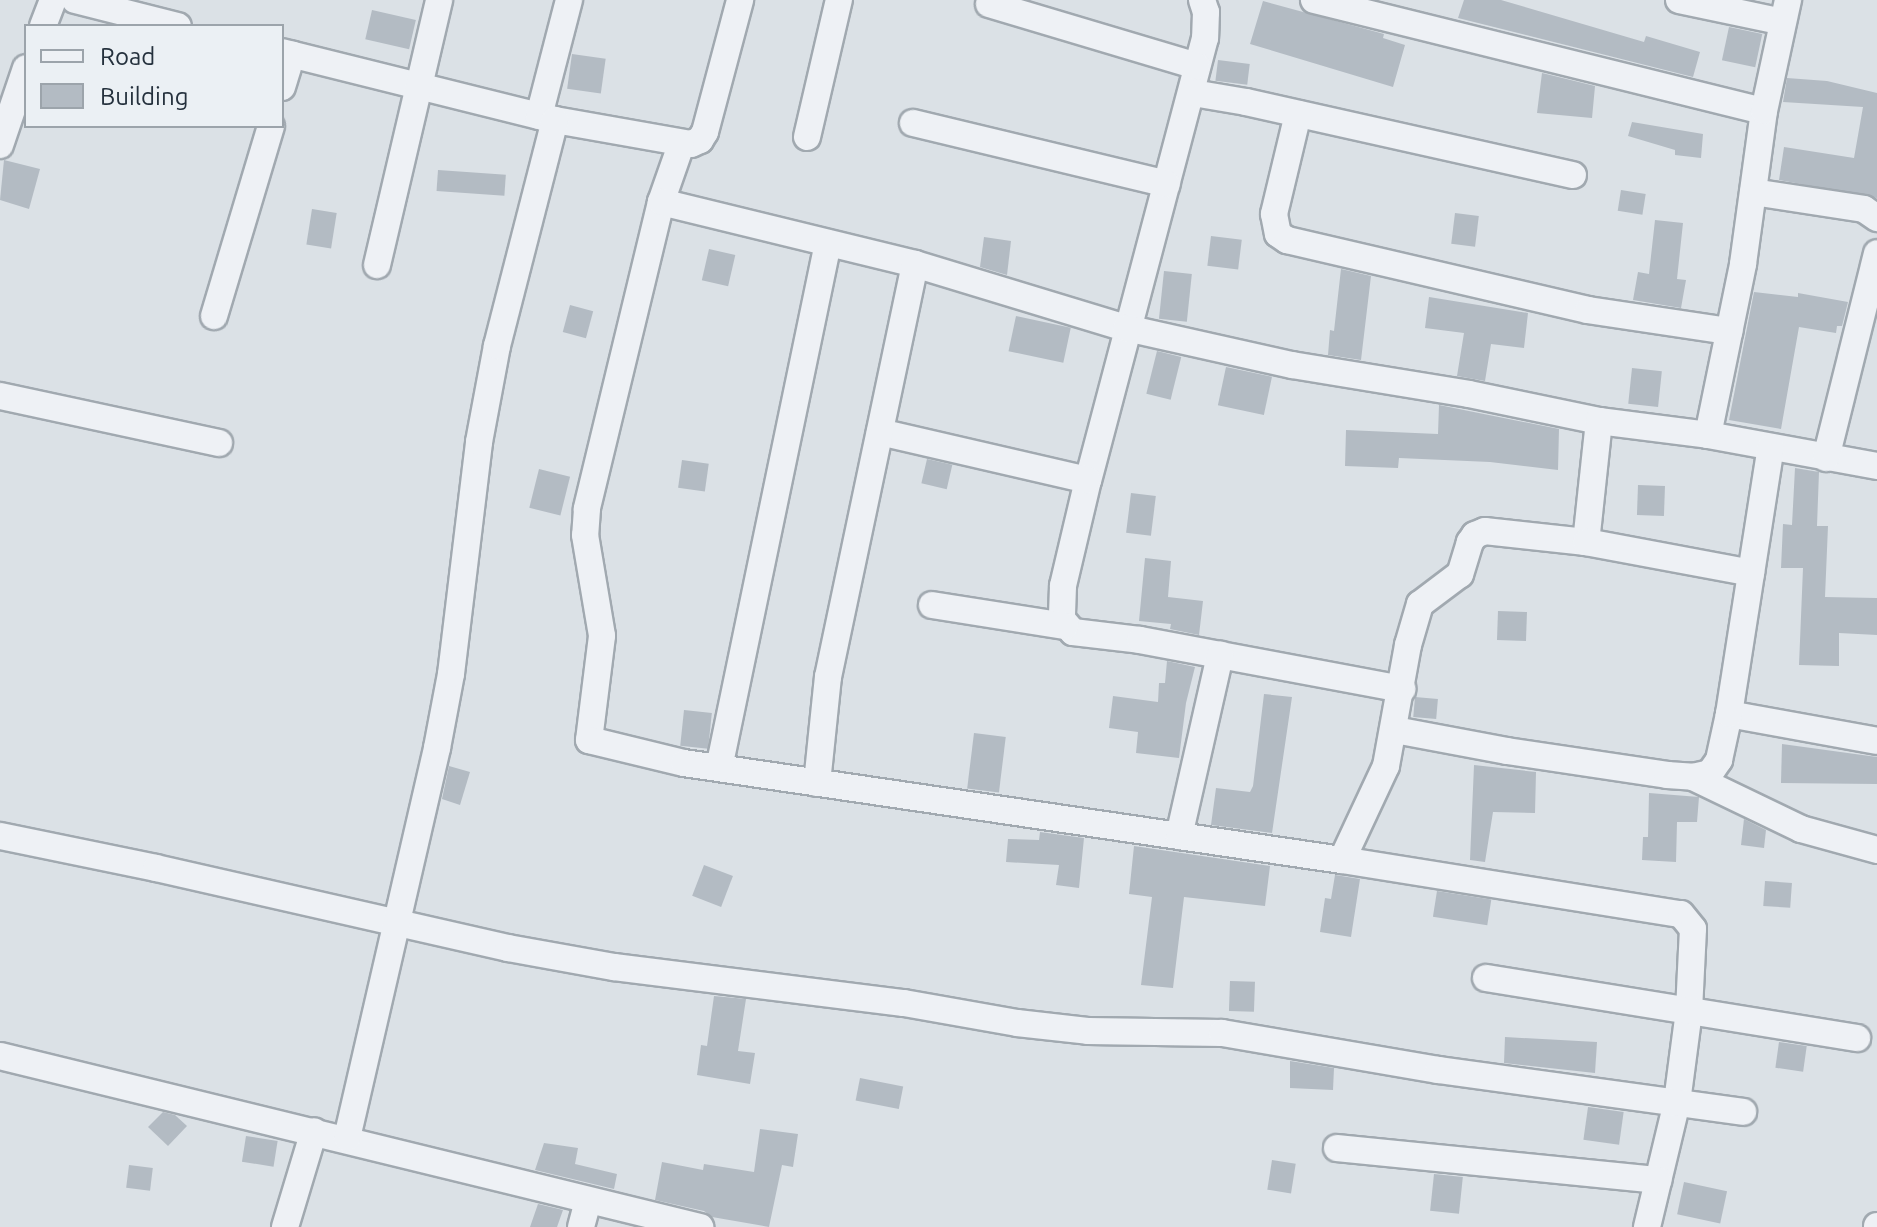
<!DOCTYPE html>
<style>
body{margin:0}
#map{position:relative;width:1877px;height:1227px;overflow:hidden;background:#dbe1e6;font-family:Ubuntu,sans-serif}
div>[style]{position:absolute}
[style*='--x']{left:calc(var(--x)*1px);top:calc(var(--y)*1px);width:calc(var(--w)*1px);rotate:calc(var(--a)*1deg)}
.building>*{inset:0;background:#b3bbc3;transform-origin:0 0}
.roads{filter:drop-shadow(2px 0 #a1a9b0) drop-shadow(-2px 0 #a1a9b0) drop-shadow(0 2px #a1a9b0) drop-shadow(0 -2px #a1a9b0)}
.street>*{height:26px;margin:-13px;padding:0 13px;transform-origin:13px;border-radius:13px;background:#eef1f5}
span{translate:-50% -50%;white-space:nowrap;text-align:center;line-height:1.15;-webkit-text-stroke:6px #ebf0f4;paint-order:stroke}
.legend{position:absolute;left:24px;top:24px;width:260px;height:104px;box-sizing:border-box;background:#ebf0f4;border:2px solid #9ca4ab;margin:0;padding:10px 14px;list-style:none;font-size:24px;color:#25313d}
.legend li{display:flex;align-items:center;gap:16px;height:40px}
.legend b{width:40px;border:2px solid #9ca4ab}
</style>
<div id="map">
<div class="building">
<div style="clip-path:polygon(1464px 0,1501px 0,1644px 42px,1646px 36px,1700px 52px,1693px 77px,1458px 18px)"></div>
<div style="clip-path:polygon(1263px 1px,1384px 34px,1383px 38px,1405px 45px,1393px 87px,1250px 44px)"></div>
<div style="left:372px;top:10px;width:45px;height:30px;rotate:13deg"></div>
<div style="left:1729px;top:27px;width:34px;height:34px;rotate:12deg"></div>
<div style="left:572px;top:54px;width:34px;height:35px;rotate:8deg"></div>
<div style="left:1218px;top:60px;width:32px;height:21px;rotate:7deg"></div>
<div style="clip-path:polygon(1542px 73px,1595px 86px,1592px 118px,1537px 113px)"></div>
<div style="clip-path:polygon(1787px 78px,1827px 81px,1877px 93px,1877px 198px,1779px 180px,1784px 147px,1854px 158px,1863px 107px,1783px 102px)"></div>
<div style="clip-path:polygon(1632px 122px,1703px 134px,1701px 158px,1675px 155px,1675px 150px,1628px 136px)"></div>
<div style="clip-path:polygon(4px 160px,40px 169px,29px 209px,0 200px)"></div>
<div style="left:438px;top:170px;width:68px;height:21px;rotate:4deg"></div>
<div style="left:1621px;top:190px;width:25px;height:21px;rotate:9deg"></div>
<div style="left:312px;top:209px;width:25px;height:36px;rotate:9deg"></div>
<div style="left:1455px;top:213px;width:24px;height:31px;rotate:7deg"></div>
<div style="clip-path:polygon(1655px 220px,1683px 223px,1677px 279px,1686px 280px,1681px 308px,1633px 300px,1638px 272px,1649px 274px)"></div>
<div style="left:1211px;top:236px;width:31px;height:30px;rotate:7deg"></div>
<div style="clip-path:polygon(984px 237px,1011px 241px,1007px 275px,980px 267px)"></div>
<div style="left:709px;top:249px;width:27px;height:32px;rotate:13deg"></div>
<div style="clip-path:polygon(1341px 269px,1371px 276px,1361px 360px,1328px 355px,1330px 330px,1334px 331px)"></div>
<div style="left:1164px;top:271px;width:28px;height:48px;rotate:6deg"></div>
<div style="clip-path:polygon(1754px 292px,1798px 297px,1798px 293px,1848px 302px,1842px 326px,1837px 326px,1836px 333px,1799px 327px,1781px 429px,1729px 420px)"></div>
<div style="clip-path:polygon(1429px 297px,1528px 313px,1524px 348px,1491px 344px,1485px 381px,1457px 376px,1464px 333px,1425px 328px)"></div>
<div style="left:570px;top:305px;width:24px;height:28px;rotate:15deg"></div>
<div style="left:1016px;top:316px;width:56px;height:36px;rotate:12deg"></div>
<div style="left:1157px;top:351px;width:25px;height:44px;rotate:14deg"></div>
<div style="left:1226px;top:367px;width:47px;height:39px;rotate:12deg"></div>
<div style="left:1632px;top:368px;width:30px;height:36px;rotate:6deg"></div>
<div style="clip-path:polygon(1439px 405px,1559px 429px,1558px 470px,1490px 462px,1399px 458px,1398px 468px,1345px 466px,1346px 430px,1438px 434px)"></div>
<div style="left:927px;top:459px;width:26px;height:25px;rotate:13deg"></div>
<div style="left:682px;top:460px;width:27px;height:28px;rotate:8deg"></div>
<div style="clip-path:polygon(1795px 468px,1819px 472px,1817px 526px,1828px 526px,1825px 597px,1877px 598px,1877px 635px,1839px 633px,1839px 666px,1799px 665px,1803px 568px,1781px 568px,1783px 524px,1792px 525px)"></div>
<div style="left:539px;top:469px;width:32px;height:40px;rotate:14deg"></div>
<div style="left:1638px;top:485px;width:27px;height:30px;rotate:2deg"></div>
<div style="left:1131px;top:493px;width:25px;height:40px;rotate:7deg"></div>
<div style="clip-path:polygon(1145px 558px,1171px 561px,1168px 597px,1203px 601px,1199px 635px,1170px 629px,1171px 624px,1139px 621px)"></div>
<div style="left:1498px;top:611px;width:29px;height:29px;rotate:2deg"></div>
<div style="clip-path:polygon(1167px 661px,1195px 667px,1186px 703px,1179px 758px,1136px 753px,1138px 732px,1109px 728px,1113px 696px,1158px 702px,1159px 683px,1165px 683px)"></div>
<div style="clip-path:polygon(1264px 694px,1292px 697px,1272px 833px,1211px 825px,1216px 788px,1250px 792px,1253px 786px)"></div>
<div style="left:1415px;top:697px;width:23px;height:20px;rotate:5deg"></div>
<div style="left:684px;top:710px;width:28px;height:36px;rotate:6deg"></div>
<div style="left:974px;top:733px;width:32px;height:56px;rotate:7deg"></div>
<div style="clip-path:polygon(1782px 744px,1877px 757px,1877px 784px,1781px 783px)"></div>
<div style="clip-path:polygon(1474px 765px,1536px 772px,1535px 813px,1493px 812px,1485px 862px,1470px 860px)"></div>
<div style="clip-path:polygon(449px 766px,470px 772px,460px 805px,442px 799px)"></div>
<div style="clip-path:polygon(1649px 793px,1699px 797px,1697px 822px,1677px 822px,1676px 862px,1642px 860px,1643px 837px,1648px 837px)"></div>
<div style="clip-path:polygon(1744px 819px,1766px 830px,1764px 848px,1741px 845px)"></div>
<div style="clip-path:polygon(1040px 832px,1084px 838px,1079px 888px,1056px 885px,1059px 865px,1006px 862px,1008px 839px,1039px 840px)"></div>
<div style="clip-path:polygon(1134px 846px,1270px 866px,1265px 906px,1184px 897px,1173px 988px,1141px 985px,1152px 897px,1129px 894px)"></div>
<div style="left:704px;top:865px;width:31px;height:33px;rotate:21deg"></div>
<div style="clip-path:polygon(1335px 875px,1360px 879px,1351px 937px,1320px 932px,1325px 898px,1331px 899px)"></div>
<div style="left:1765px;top:881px;width:27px;height:25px;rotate:4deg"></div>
<div style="left:1437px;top:891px;width:55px;height:26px;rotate:9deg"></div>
<div style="left:1230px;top:981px;width:25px;height:30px;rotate:2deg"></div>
<div style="clip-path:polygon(714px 996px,746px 999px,738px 1051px,755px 1053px,750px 1084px,697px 1075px,701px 1045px,707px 1046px)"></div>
<div style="clip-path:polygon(1505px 1037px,1597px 1042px,1595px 1073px,1504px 1063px)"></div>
<div style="left:1779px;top:1042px;width:28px;height:26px;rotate:8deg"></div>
<div style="clip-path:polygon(1290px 1061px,1334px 1068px,1333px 1090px,1290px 1088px)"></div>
<div style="left:860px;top:1078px;width:44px;height:23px;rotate:11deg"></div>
<div style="left:1588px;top:1107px;width:36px;height:33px;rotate:8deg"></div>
<div style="clip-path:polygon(163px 1112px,175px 1115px,187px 1126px,168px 1146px,148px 1127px)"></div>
<div style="clip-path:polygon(760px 1129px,798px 1134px,793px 1167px,782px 1165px,769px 1227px,712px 1217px,704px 1211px,655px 1200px,662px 1162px,703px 1170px,704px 1164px,754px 1172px)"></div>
<div style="left:246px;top:1136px;width:32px;height:26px;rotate:9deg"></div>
<div style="clip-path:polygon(544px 1143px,578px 1148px,575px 1164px,617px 1174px,614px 1189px,535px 1170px)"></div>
<div style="left:1272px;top:1160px;width:24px;height:30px;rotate:9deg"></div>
<div style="left:129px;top:1165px;width:24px;height:23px;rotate:7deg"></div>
<div style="left:1434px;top:1174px;width:29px;height:37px;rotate:6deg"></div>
<div style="left:1684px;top:1182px;width:44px;height:33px;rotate:12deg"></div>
<div style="clip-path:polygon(538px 1204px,563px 1210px,557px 1227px,530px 1227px)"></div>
</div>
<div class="roads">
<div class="street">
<div style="--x:75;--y:0;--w:106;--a:14.2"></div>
<div style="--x:1202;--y:0;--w:13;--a:72"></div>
<div style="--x:1206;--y:12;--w:26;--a:92"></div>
<div style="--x:1205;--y:38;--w:457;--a:104.8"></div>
<div style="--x:1088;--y:480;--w:109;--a:103.3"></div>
<div style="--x:1063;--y:586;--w:33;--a:92"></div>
<div style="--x:1062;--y:619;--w:17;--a:50"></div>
<div style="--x:1073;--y:632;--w:67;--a:6.8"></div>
<div style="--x:1140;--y:640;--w:267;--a:10.6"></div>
<div style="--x:1314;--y:0;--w:463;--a:13.9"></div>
<div style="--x:1679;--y:0;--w:106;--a:11.9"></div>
<div style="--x:989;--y:4;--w:217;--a:16.6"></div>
<div style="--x:43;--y:26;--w:28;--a:-69"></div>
<div style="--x:282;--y:52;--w:281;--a:14"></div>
<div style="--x:555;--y:120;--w:138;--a:10"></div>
<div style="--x:691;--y:144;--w:10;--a:-24"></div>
<div style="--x:700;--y:140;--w:9;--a:-58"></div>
<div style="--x:705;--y:132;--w:137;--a:-75.1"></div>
<div style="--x:282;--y:87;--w:34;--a:-73"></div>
<div style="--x:1193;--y:93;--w:54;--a:9.6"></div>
<div style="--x:1246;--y:102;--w:335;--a:12.6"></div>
<div style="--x:1298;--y:114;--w:103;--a:103.5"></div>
<div style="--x:1274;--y:214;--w:20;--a:79"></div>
<div style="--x:1278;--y:234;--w:11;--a:34"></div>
<div style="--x:1287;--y:240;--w:309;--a:13.1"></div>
<div style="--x:1588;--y:310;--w:143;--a:8.5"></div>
<div style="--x:539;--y:116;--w:120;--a:-75.5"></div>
<div style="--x:913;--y:123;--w:261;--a:13.5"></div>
<div style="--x:807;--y:137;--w:141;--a:-76.9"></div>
<div style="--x:0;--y:145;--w:81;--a:-71.3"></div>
<div style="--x:681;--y:145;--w:60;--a:109.3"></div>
<div style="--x:661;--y:202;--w:316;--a:103.6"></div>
<div style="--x:587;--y:509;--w:26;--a:94"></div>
<div style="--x:585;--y:535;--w:102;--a:80.4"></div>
<div style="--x:602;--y:636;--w:105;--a:97.1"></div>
<div style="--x:589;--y:740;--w:98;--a:13.6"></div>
<div style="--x:684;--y:763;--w:665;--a:8.39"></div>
<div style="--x:1753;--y:192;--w:112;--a:8.7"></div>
<div style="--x:1864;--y:209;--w:16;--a:35"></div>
<div style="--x:661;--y:202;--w:261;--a:13.7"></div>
<div style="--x:915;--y:264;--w:220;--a:16.9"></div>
<div style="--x:1126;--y:328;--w:170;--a:12.6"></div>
<div style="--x:1292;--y:365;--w:179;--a:9.3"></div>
<div style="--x:1469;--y:394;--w:133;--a:11.7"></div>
<div style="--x:1599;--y:421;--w:122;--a:96.1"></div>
<div style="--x:1586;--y:542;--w:102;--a:-173.8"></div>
<div style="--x:1485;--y:531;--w:11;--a:158"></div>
<div style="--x:1475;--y:535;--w:9;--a:126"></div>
<div style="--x:1470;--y:542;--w:34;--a:107"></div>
<div style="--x:1460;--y:574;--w:50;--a:143.1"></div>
<div style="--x:1420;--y:604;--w:43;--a:106.3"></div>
<div style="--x:1408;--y:645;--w:123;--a:100.3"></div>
<div style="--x:1386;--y:766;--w:104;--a:115.1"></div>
<div style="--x:1342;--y:860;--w:343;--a:9.1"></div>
<div style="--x:1681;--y:914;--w:19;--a:51"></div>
<div style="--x:1693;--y:929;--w:82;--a:92.8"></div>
<div style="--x:1689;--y:1011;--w:92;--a:97.5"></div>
<div style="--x:1677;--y:1102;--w:129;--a:103.5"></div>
<div style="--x:377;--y:265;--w:272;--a:-76.8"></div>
<div style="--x:214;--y:316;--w:198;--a:-73.3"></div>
<div style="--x:0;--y:396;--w:224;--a:12.1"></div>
<div style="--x:1599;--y:421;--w:110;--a:7.3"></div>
<div style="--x:1708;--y:435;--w:172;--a:10.4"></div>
<div style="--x:880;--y:432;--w:213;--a:13"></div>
<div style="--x:1708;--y:435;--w:175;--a:-78.4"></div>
<div style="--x:1743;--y:264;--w:154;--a:-82.2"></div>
<div style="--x:1764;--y:111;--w:114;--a:-77.8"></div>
<div style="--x:1826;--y:458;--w:211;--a:-76"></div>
<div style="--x:1586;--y:542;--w:168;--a:10.6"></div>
<div style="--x:932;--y:605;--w:135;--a:9"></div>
<div style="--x:1729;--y:714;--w:150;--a:10.3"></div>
<div style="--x:1395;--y:730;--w:114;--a:10.6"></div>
<div style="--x:1507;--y:751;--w:162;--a:8.5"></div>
<div style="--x:1667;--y:775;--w:26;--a:4"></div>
<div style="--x:1693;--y:777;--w:17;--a:-13"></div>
<div style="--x:1710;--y:773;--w:16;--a:-55"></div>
<div style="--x:1719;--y:760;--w:47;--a:-77.7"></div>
<div style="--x:1729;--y:714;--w:270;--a:-81.1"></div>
<div style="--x:719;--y:768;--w:536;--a:-78.27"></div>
<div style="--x:1693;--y:777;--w:120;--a:25.7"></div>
<div style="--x:1801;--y:829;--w:79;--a:15.4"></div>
<div style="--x:817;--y:783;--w:107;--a:-84.1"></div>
<div style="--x:828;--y:677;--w:422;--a:-78.1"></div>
<div style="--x:0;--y:836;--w:159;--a:11.6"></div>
<div style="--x:156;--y:868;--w:361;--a:12.8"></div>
<div style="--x:508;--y:948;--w:108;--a:10.2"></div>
<div style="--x:614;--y:967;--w:292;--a:7.1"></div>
<div style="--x:904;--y:1003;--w:115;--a:10"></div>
<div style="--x:1017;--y:1023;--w:71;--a:6.4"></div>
<div style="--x:1088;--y:1031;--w:134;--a:0.9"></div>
<div style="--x:1222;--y:1033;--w:219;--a:9.7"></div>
<div style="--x:1438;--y:1070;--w:308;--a:7.8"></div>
<div style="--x:1179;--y:836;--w:186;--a:-77.2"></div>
<div style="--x:1486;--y:978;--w:376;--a:9.2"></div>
<div style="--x:0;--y:1056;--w:721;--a:13.73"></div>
<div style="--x:347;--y:1138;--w:400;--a:-77"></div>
<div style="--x:437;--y:748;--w:75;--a:-79.3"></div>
<div style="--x:451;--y:674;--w:234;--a:-83.1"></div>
<div style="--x:479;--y:442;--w:98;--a:-79.4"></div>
<div style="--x:497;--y:346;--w:233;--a:-75.6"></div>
<div style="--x:1337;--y:1148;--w:323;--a:5.7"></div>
<div style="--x:285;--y:1227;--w:100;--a:-73.2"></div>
<div style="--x:581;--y:1227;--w:27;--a:-75"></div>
<div style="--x:1877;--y:1227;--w:1;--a:-90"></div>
</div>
</div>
<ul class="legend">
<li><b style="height:10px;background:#eef1f5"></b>Road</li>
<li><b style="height:22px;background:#b3bbc3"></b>Building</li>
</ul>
</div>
